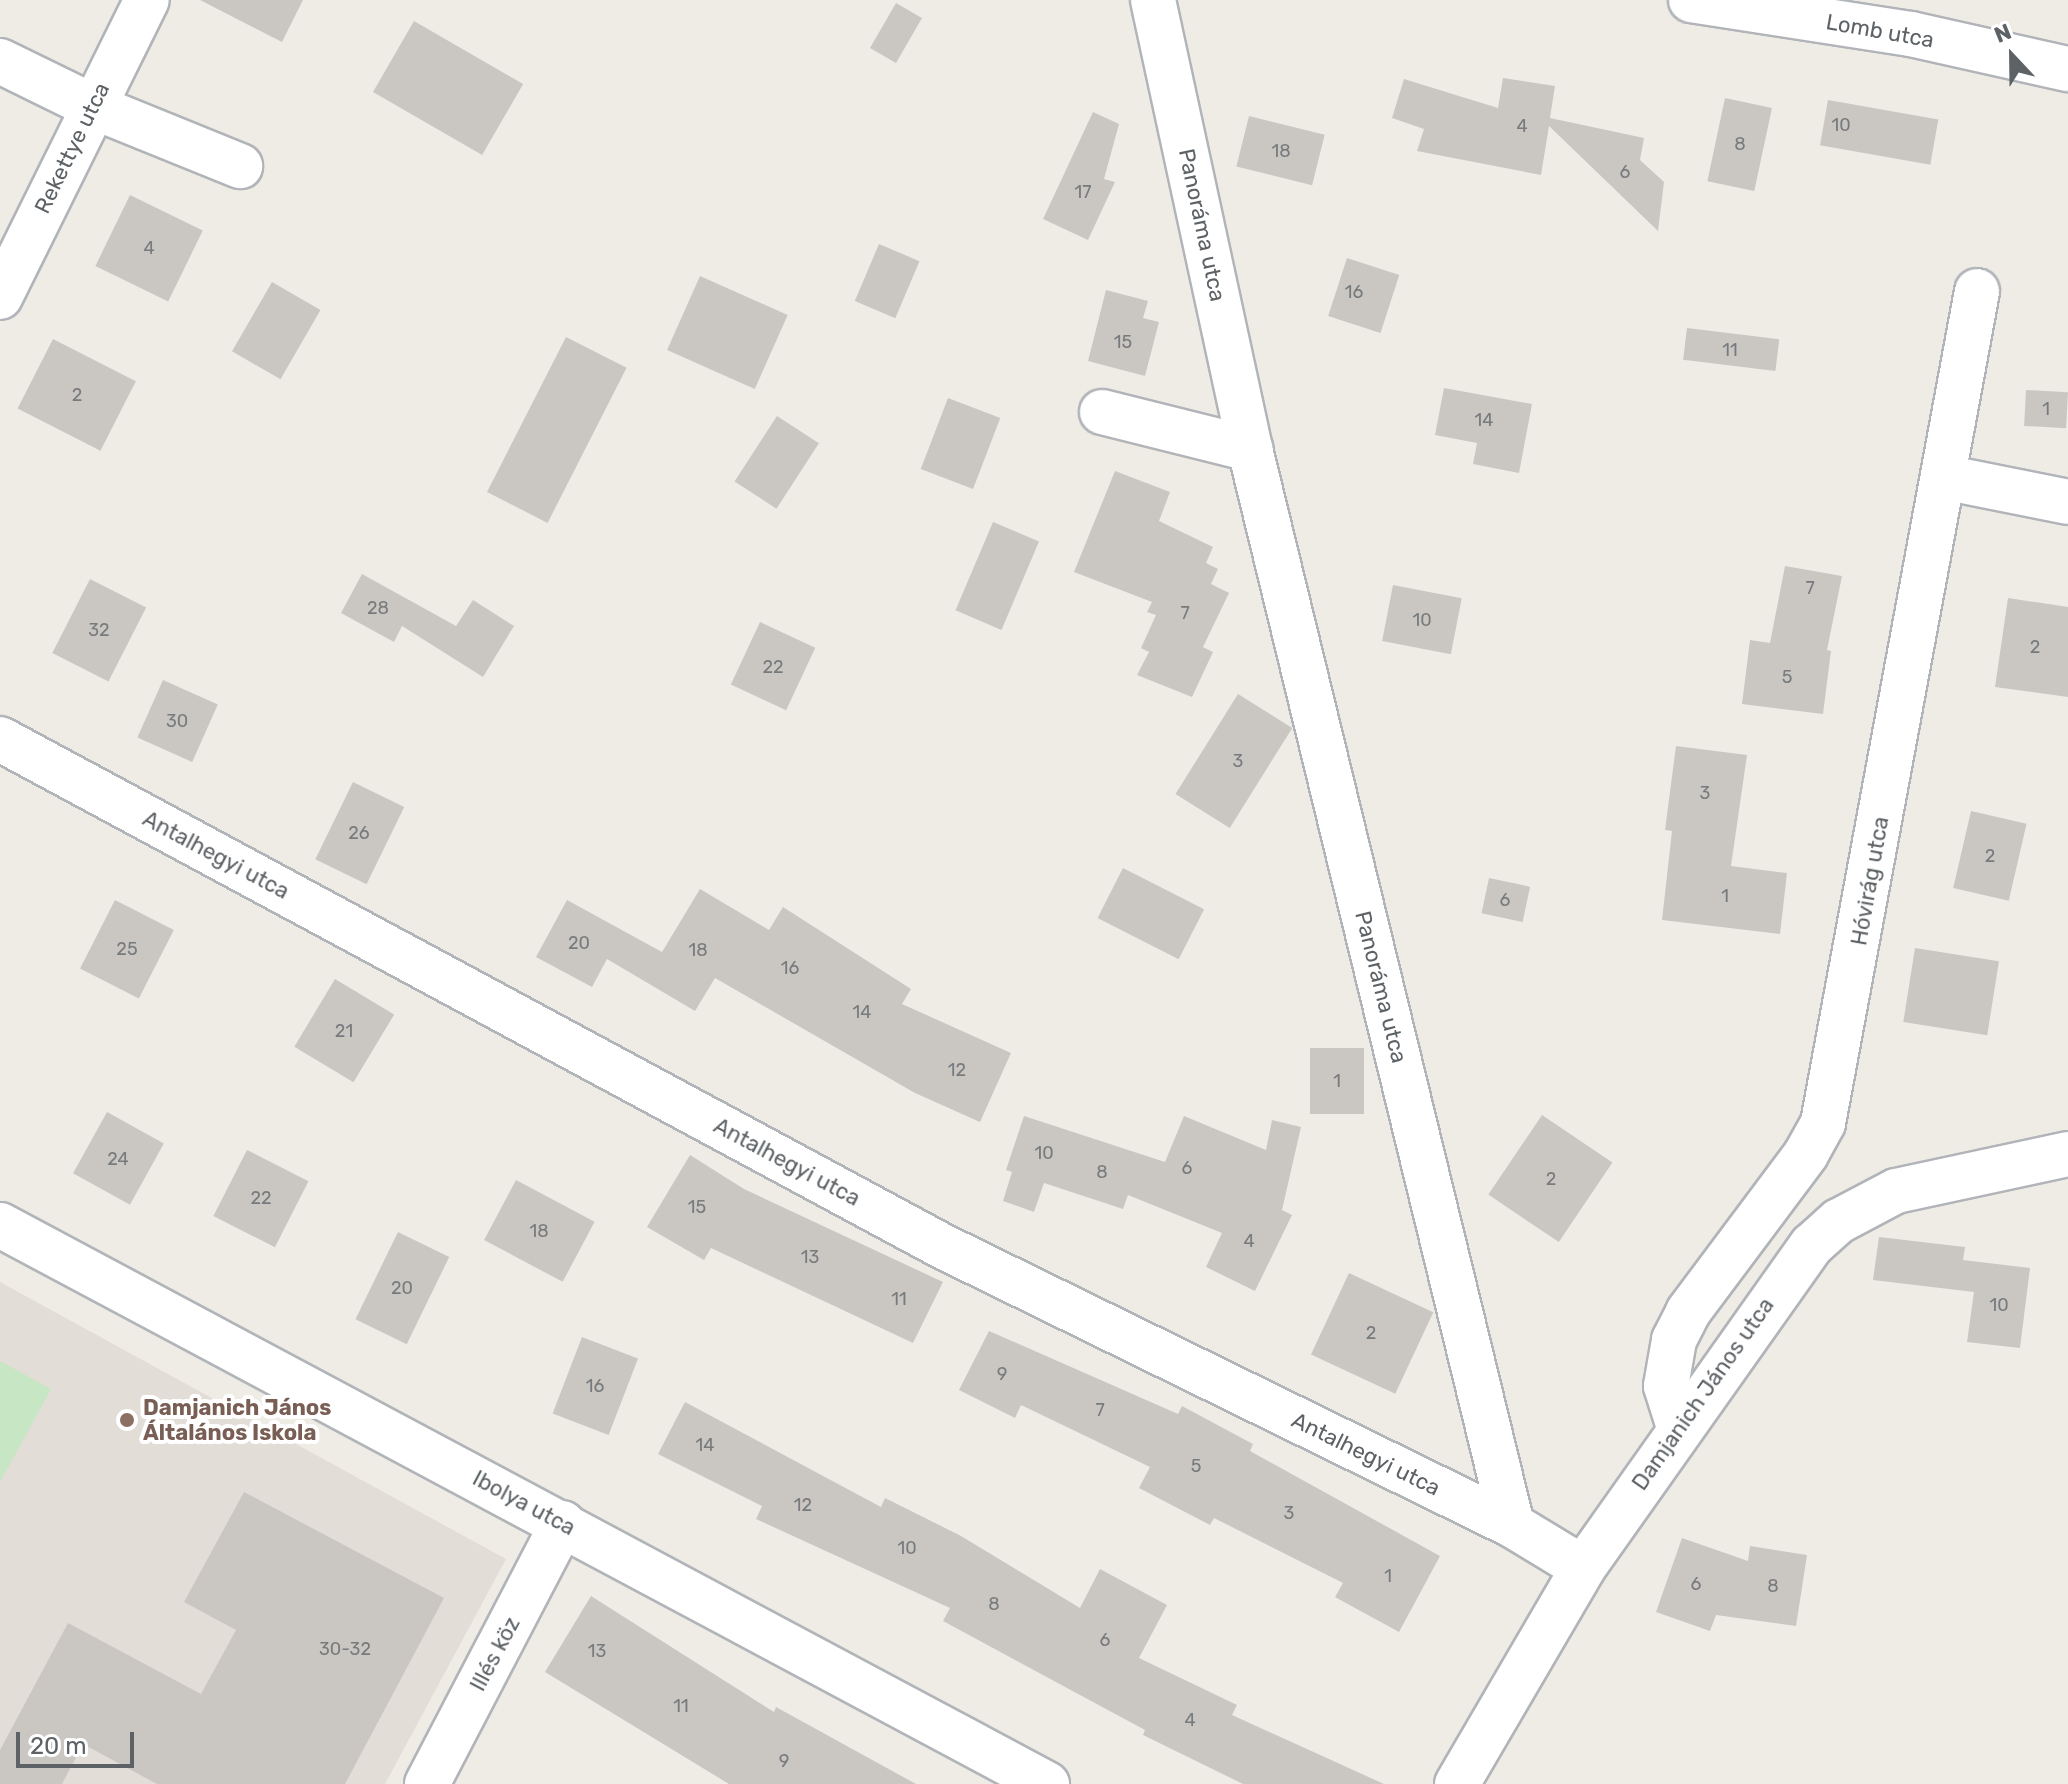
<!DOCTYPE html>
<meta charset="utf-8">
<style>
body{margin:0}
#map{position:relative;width:2068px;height:1784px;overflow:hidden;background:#efece6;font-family:Rubik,sans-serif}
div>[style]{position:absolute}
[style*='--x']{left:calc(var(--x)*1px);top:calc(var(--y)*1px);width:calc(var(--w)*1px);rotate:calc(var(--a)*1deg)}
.education>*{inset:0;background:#e2ddd7}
.green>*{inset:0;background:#c7e6c3}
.building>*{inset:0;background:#cac7c3;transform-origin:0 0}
.roads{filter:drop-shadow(2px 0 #b1b4b8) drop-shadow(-2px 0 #b1b4b8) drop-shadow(0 2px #b1b4b8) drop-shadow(0 -2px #b1b4b8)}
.minor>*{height:44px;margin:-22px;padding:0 22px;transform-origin:22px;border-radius:22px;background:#fff}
.dots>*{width:22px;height:22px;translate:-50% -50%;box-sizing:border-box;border:4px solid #fff;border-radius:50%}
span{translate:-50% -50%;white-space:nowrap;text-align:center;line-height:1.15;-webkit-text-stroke:8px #fff;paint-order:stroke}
.number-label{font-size:18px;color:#787b7d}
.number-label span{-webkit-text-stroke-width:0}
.street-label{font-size:22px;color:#5d6266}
.education-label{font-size:22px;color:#785e54;font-weight:700}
.left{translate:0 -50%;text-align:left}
.north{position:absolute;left:1972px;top:16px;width:80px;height:80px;-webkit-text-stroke:6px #fff;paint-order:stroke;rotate:338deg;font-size:22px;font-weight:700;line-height:32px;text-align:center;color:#5d6266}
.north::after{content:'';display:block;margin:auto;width:28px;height:36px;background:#5d6266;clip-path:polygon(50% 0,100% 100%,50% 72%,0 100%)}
.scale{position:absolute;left:16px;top:1732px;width:118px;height:36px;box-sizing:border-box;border:4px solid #5d6266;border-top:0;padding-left:10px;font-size:24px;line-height:28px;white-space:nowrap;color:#5d6266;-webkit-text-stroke:6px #fff;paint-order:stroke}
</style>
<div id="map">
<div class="education">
<div style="clip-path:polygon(0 1282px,506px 1559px,385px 1784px,0 1784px)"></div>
</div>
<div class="green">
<div style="clip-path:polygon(0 1361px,51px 1389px,0 1482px)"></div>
</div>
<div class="building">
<div style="clip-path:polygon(200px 0,303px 0,282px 42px)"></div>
<div style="left:896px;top:3px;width:30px;height:52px;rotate:30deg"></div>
<div style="left:414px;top:21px;width:126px;height:82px;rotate:30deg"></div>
<div style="clip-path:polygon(1503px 78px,1555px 86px,1550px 118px,1644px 138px,1640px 160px,1664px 182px,1658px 231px,1549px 126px,1541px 175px,1417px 151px,1424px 129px,1392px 118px,1404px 79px,1498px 108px)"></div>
<div style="left:1725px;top:98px;width:48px;height:85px;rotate:12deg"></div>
<div style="left:1828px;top:100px;width:112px;height:46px;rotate:10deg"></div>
<div style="clip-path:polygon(1093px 112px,1119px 124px,1104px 179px,1115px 182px,1088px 240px,1043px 219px)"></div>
<div style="left:1249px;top:116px;width:78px;height:52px;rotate:14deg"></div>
<div style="left:130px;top:195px;width:81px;height:79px;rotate:26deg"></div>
<div style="left:879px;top:244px;width:44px;height:62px;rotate:23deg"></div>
<div style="left:1347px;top:258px;width:55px;height:61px;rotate:18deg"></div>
<div style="left:700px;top:276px;width:96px;height:81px;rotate:24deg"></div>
<div style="left:272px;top:282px;width:56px;height:80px;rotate:30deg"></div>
<div style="clip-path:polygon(1106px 290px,1148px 301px,1143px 318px,1159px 322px,1145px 376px,1088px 361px)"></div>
<div style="left:1687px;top:328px;width:93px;height:32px;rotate:7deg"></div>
<div style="left:566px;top:337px;width:68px;height:174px;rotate:27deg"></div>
<div style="left:53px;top:339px;width:93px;height:78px;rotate:27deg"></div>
<div style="clip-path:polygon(1444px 388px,1532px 404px,1519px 473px,1473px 464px,1477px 443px,1435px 435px)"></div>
<div style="left:2026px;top:390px;width:42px;height:36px;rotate:3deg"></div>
<div style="left:948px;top:398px;width:56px;height:76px;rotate:21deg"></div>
<div style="left:777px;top:416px;width:50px;height:78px;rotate:33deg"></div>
<div style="clip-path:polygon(1115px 471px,1170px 492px,1159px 521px,1213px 547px,1206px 563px,1218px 569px,1211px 584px,1229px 593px,1203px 647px,1213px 652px,1192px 697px,1137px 675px,1149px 652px,1141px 648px,1156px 615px,1147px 612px,1152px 602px,1074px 572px)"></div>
<div style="left:993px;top:522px;width:50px;height:96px;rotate:23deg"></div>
<div style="clip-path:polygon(1785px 566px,1842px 576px,1827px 650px,1831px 651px,1823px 714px,1742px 704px,1750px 640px,1770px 643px)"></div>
<div style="clip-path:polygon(362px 574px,456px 626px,473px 600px,514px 626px,483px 677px,402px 626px,394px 642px,341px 613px)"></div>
<div style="left:90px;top:579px;width:63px;height:83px;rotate:27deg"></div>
<div style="left:1393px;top:585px;width:70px;height:57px;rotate:11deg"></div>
<div style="clip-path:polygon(2008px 598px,2068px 607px,2068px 697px,1995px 687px)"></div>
<div style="left:760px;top:622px;width:61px;height:69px;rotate:25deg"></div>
<div style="left:163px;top:680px;width:60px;height:63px;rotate:24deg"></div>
<div style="left:1238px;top:694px;width:64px;height:118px;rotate:32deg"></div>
<div style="clip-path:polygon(1676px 746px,1747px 755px,1731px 866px,1787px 873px,1780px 934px,1662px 920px,1672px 831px,1665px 830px)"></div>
<div style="left:353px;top:782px;width:57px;height:86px;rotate:26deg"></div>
<div style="left:1971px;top:811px;width:57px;height:79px;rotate:13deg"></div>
<div style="left:1123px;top:868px;width:91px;height:56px;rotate:27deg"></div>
<div style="left:1489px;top:878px;width:42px;height:36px;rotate:12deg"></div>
<div style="clip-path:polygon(700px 889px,769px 930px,783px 907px,911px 989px,902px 1004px,1011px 1053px,980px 1122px,915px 1093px,715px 978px,695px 1011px,607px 959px,592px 987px,536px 957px,567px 900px,662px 952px)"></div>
<div style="left:115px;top:900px;width:66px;height:77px;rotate:27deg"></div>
<div style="left:1915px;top:948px;width:85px;height:75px;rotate:9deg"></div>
<div style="left:335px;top:979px;width:69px;height:79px;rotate:31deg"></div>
<div style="left:1310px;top:1048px;width:54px;height:66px"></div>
<div style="left:107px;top:1112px;width:65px;height:70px;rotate:29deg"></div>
<div style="left:1542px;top:1115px;width:85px;height:96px;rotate:34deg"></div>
<div style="clip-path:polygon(1024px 1116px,1165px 1162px,1184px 1116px,1266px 1150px,1272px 1120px,1301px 1127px,1282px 1210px,1292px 1215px,1255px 1291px,1206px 1267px,1222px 1233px,1128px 1195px,1123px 1209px,1044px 1183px,1034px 1212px,1003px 1201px,1012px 1172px,1006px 1170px)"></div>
<div style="left:247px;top:1150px;width:69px;height:74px;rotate:27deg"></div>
<div style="clip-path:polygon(690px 1155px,744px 1189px,943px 1282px,913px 1343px,711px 1248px,704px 1260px,647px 1227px)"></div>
<div style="left:516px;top:1180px;width:89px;height:68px;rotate:28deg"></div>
<div style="left:398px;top:1232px;width:57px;height:97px;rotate:26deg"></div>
<div style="clip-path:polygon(1879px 1237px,1965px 1247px,1963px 1260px,2030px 1268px,2020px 1348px,1967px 1342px,1974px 1292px,1873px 1280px)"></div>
<div style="left:1349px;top:1273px;width:93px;height:90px;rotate:25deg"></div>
<div style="clip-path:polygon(989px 1331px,1178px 1414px,1182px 1406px,1253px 1444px,1250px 1451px,1440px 1556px,1399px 1632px,1335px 1597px,1343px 1583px,1214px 1518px,1210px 1525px,1139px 1488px,1150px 1467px,1021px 1405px,1015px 1418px,959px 1390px)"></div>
<div style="left:582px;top:1337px;width:60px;height:82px;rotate:21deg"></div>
<div style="clip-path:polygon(685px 1402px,881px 1507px,885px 1498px,961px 1536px,1080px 1608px,1100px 1569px,1167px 1605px,1139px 1658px,1237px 1705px,1232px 1715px,1384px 1784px,1243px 1784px,1143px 1735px,1145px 1730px,943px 1621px,950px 1608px,756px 1519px,762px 1506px,658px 1454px)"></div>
<div style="clip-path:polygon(244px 1492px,444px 1598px,345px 1784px,157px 1784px,83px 1744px,62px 1784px,0 1784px,0 1750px,68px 1623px,201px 1694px,236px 1630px,184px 1602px)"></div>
<div style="clip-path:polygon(1682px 1538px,1748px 1561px,1750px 1546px,1807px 1555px,1796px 1626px,1716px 1615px,1710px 1631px,1656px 1612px)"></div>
<div style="clip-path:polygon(591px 1596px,774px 1712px,776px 1707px,916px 1784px,729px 1784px,545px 1672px)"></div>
</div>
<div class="roads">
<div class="minor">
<div style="--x:1153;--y:0;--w:459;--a:77.8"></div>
<div style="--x:1250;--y:449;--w:1107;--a:76.32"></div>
<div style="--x:1691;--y:0;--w:223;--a:8.8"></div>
<div style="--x:1911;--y:34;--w:161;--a:12.6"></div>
<div style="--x:0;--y:61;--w:102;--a:26.1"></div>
<div style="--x:92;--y:106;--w:160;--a:22.1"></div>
<div style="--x:0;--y:297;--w:331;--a:-63.7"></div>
<div style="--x:1102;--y:412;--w:153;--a:14"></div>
<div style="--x:1943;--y:477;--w:127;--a:11.3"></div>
<div style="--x:0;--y:739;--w:1072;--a:28.29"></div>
<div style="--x:944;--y:1247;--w:632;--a:26.08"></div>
<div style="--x:1512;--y:1525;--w:83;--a:31.2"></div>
<div style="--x:0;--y:1225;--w:1187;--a:28.1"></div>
<div style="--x:1679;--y:1427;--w:43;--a:-107.6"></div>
<div style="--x:1666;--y:1386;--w:47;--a:-80.1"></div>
<div style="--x:1674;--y:1340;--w:31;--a:-63"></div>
<div style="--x:1688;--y:1312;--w:197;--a:-53.2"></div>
<div style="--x:1806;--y:1154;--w:35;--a:-61"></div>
<div style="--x:1823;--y:1123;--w:846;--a:-79.51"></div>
<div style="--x:427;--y:1784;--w:294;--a:-62.5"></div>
<div style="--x:1457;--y:1784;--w:250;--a:-59.7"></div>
<div style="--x:1583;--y:1568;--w:396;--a:-54.7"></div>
<div style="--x:1812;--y:1245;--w:36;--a:-42"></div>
<div style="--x:1839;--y:1221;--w:64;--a:-27.8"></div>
<div style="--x:1896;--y:1191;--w:176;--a:-12.1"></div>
</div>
</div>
<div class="dots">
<div style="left:127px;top:1420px;background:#8d6e63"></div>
</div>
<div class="number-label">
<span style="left:1841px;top:125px">10</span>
<span style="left:1522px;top:126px">4</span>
<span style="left:1740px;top:144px">8</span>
<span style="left:1281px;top:151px">18</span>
<span style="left:1625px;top:172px">6</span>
<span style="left:1083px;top:192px">17</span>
<span style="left:149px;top:248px">4</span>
<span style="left:1354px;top:292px">16</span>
<span style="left:1123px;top:342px">15</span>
<span style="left:1730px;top:350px">11</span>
<span style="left:77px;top:395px">2</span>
<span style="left:2046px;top:409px">1</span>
<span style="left:1484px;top:420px">14</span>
<span style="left:1810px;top:588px">7</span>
<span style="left:378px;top:608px">28</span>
<span style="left:1185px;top:613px">7</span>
<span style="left:1422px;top:620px">10</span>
<span style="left:99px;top:630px">32</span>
<span style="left:2035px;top:647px">2</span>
<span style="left:773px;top:667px">22</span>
<span style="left:1787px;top:677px">5</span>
<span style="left:177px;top:721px">30</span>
<span style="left:1238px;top:761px">3</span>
<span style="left:1705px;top:793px">3</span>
<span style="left:359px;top:833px">26</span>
<span style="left:1990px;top:856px">2</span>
<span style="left:1725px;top:896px">1</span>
<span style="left:1505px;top:900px">6</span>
<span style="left:579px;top:943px">20</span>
<span style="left:127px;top:949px">25</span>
<span style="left:698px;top:950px">18</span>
<span style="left:790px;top:968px">16</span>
<span style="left:862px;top:1012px">14</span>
<span style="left:344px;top:1031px">21</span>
<span style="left:957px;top:1070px">12</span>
<span style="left:1337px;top:1081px">1</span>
<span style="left:1044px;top:1153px">10</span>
<span style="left:118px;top:1159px">24</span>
<span style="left:1187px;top:1168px">6</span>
<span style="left:1102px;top:1172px">8</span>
<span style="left:1551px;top:1179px">2</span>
<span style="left:261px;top:1198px">22</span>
<span style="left:697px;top:1207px">15</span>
<span style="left:539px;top:1231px">18</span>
<span style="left:1249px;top:1241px">4</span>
<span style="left:810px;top:1257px">13</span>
<span style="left:402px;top:1288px">20</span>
<span style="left:899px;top:1299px">11</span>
<span style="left:1999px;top:1305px">10</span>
<span style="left:1371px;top:1333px">2</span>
<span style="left:1002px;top:1374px">9</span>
<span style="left:595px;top:1386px">16</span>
<span style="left:1100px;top:1410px">7</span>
<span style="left:705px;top:1445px">14</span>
<span style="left:1196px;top:1466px">5</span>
<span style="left:803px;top:1505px">12</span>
<span style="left:1289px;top:1513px">3</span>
<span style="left:907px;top:1548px">10</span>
<span style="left:1388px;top:1576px">1</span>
<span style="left:1696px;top:1584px">6</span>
<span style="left:1773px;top:1586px">8</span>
<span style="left:994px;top:1604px">8</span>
<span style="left:1105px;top:1640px">6</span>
<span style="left:345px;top:1649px">30-32</span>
<span style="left:597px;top:1651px">13</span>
<span style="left:681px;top:1706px">11</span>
<span style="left:1190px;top:1720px">4</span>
<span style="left:784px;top:1761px">9</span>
</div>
<div class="street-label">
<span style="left:1880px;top:31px;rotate:10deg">Lomb utca</span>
<span style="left:72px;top:148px;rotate:-64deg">Rekettye utca</span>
<span style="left:1202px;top:225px;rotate:78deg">Panoráma utca</span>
<span style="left:216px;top:855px;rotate:28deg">Antalhegyi utca</span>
<span style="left:1870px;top:881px;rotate:-80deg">Hóvirág utca</span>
<span style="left:1381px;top:987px;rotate:76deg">Panoráma utca</span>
<span style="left:787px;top:1162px;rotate:28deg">Antalhegyi utca</span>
<span style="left:1703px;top:1394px;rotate:-55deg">Damjanich János utca</span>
<span style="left:1366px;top:1454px;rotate:26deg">Antalhegyi utca</span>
<span style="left:524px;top:1503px;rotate:28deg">Ibolya utca</span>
<span style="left:495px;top:1654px;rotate:-62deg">Illés köz</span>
</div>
<div class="education-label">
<span class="left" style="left:143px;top:1420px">Damjanich János<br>Általános Iskola</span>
</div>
<div class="north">N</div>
<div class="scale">20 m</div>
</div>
